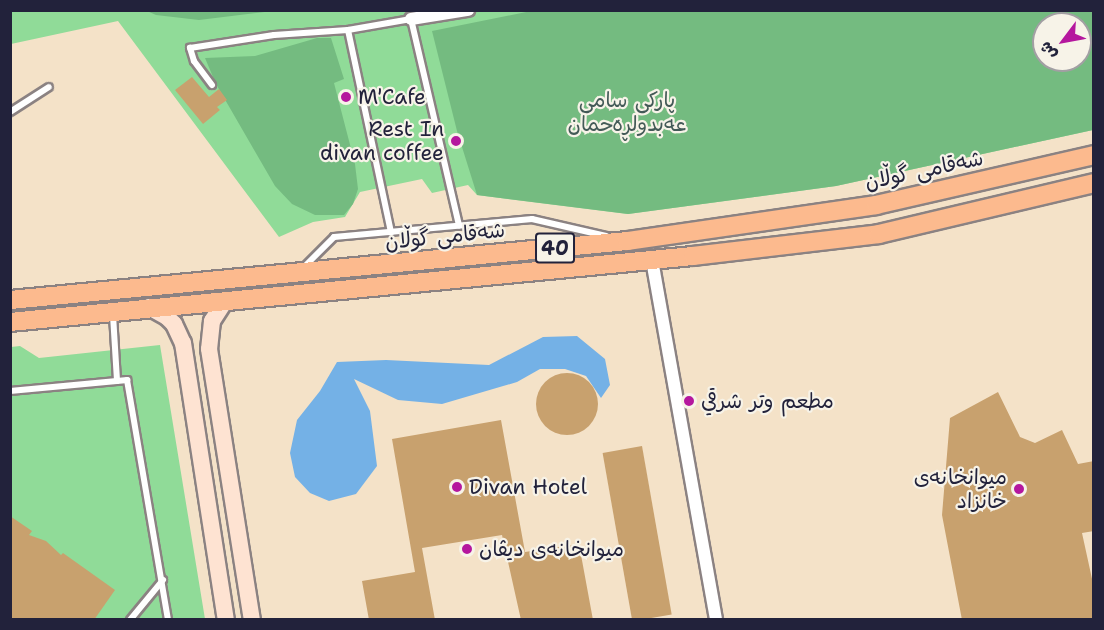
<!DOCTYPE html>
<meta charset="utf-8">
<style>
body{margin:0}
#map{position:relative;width:1104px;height:630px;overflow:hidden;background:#f4e2c8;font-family:"Shantell Sans","Playpen Sans Arabic",sans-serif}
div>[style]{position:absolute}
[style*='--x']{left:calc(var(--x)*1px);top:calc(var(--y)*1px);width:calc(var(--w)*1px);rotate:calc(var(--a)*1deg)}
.green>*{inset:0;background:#90db98}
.forest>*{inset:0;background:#74bb80}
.water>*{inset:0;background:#74b1e6}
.building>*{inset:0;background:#c8a16e;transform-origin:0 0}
.round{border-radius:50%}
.roads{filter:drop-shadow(2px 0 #8b8282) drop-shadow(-2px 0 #8b8282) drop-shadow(0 2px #8b8282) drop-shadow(0 -2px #8b8282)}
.lane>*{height:6px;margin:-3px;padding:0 3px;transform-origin:3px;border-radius:3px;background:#fff}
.street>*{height:12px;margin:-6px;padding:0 6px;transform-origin:6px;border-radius:6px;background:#fff}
.secondary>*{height:16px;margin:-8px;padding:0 8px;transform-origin:8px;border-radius:8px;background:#fee3d2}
.primary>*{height:18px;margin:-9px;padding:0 9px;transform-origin:9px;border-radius:9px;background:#fcba8e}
.dots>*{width:16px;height:16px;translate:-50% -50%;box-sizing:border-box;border:3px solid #f7f3e8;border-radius:50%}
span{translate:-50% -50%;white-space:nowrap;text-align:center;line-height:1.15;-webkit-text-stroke:4.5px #f7f3e8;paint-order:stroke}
.shield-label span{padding:2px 4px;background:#f7f3e8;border:2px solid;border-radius:4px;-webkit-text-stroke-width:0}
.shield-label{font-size:20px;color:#22223b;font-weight:700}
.poi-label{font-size:21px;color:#22223b}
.left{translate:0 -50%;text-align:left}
.right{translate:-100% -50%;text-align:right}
.park-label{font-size:21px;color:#435a57}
.street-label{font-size:21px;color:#22223b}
.frame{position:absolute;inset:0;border:12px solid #22223b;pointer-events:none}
.north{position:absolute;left:1032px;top:12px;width:60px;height:60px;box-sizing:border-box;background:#f7f3e8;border:2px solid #a29fa3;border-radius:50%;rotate:238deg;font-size:16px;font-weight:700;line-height:24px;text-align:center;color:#22223b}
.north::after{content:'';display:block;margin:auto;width:21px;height:27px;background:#b5179e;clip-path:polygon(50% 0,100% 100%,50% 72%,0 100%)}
</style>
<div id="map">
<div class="green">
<div style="clip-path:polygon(evenodd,10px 11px,1093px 11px,1093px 130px,836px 186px,628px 214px,477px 195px,468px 185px,432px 193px,422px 179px,360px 192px,345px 217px,313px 222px,279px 237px,118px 21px,11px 44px,10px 11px,1044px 24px,1080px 24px,1080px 60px,1044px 60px,1044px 24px)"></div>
<div style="clip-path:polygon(160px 345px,205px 619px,11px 620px,11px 347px,20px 346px,39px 358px)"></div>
</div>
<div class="forest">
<div style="clip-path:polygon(evenodd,536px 10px,1093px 11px,1093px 130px,836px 186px,628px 214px,477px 195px,457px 131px,432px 31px,536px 10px,1044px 24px,1080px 24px,1080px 60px,1044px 60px,1044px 24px)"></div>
<div style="clip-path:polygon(147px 11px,273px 11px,199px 20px,156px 15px)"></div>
<div style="clip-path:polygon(317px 38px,331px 38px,344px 79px,334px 83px,355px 164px,358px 189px,353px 204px,344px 215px,315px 215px,292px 204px,275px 186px,216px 84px,205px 58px,255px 56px)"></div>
</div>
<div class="water">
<div style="clip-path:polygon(577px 336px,605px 359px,610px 385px,601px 398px,586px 376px,565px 369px,540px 369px,517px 382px,442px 404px,398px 400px,354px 379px,370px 411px,377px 466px,356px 494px,329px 501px,310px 493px,295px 477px,290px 453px,297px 420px,320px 391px,337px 362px,386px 360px,489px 365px,543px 337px)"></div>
</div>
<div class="building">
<div style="clip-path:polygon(192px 77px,209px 97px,219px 89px,227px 100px,217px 107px,220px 110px,203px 124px,175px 90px)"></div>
<div class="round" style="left:536px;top:373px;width:62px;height:62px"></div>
<div style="clip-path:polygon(998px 392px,1020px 437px,1035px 443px,1062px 430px,1078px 464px,1094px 461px,1094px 531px,1082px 533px,1094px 588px,1094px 620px,962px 620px,942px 515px,950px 418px)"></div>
<div style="clip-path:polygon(501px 420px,525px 552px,579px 544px,593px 620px,521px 620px,502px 535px,422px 548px,435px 620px,369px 620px,362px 581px,415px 572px,392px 439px)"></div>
<div style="left:642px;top:446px;width:171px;height:40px;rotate:80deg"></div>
<div style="clip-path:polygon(10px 516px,32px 531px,29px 535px,46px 541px,61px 555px,63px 553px,115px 590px,94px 620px,10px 620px)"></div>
</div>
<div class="roads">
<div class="lane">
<div style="--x:348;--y:30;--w:207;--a:78"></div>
<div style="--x:212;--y:85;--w:30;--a:-127"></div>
<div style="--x:194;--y:61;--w:14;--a:-107"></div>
<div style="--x:190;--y:48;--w:85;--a:-8.8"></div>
<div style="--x:274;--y:35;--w:74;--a:-3.9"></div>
<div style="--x:348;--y:30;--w:64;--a:-9.9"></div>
<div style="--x:411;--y:19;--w:212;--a:76.9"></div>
<div style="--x:10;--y:112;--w:46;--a:-32.7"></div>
<div style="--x:304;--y:267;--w:42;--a:-45"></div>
<div style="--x:334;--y:237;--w:199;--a:-5.2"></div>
<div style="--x:532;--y:219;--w:76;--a:12.9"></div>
<div style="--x:113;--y:315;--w:66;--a:86.5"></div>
<div style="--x:10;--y:391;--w:118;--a:-5.4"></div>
<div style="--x:127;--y:380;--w:243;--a:80.3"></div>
<div style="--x:130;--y:620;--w:52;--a:-50.5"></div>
</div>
<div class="street">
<div style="--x:411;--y:19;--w:58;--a:-9"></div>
<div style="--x:652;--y:260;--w:366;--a:79.9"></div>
</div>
<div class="secondary">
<div style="--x:225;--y:301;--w:24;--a:123"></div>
<div style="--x:212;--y:321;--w:28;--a:96"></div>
<div style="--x:209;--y:349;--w:274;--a:81"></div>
<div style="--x:149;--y:307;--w:21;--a:29"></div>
<div style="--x:167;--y:317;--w:10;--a:45"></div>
<div style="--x:174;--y:324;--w:21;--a:65"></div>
<div style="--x:183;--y:343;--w:280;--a:81.2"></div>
</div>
<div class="primary">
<div style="--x:10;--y:300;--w:620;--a:-5.46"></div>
<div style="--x:627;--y:241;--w:252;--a:-8.2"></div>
<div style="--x:876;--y:205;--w:224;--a:-12.9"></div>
<div style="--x:10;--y:322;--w:686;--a:-5.52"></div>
<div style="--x:693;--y:256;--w:187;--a:-6.7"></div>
<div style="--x:879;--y:234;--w:221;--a:-13.3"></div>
</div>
</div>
<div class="dots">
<div style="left:346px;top:97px;background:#b5179e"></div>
<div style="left:456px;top:141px;background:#b5179e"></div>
<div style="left:689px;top:401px;background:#b5179e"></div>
<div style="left:457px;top:487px;background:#b5179e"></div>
<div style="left:1019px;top:489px;background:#b5179e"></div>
<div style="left:467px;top:549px;background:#b5179e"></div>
</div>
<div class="shield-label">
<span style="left:555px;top:248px">40</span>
</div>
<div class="poi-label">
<span class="left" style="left:358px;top:97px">M'Cafe</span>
<span class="right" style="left:444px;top:141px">Rest In<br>divan coffee</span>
<span class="left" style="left:701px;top:401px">مطعم وتر شرقي</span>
<span class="right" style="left:1007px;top:489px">میوانخانەی<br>خانزاد</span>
<span class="left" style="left:469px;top:487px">Divan Hotel</span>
<span class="left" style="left:479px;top:549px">میوانخانەی دیڤان</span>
</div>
<div class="park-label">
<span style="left:627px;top:112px">پارکی سامی<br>عەبدولڕەحمان</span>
</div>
<div class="street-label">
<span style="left:924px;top:170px;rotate:-12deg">شەقامی گوڵان</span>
<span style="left:445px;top:236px;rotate:-6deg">شەقامی گوڵان</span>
</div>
<div class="frame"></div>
<div class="north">ش</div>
</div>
